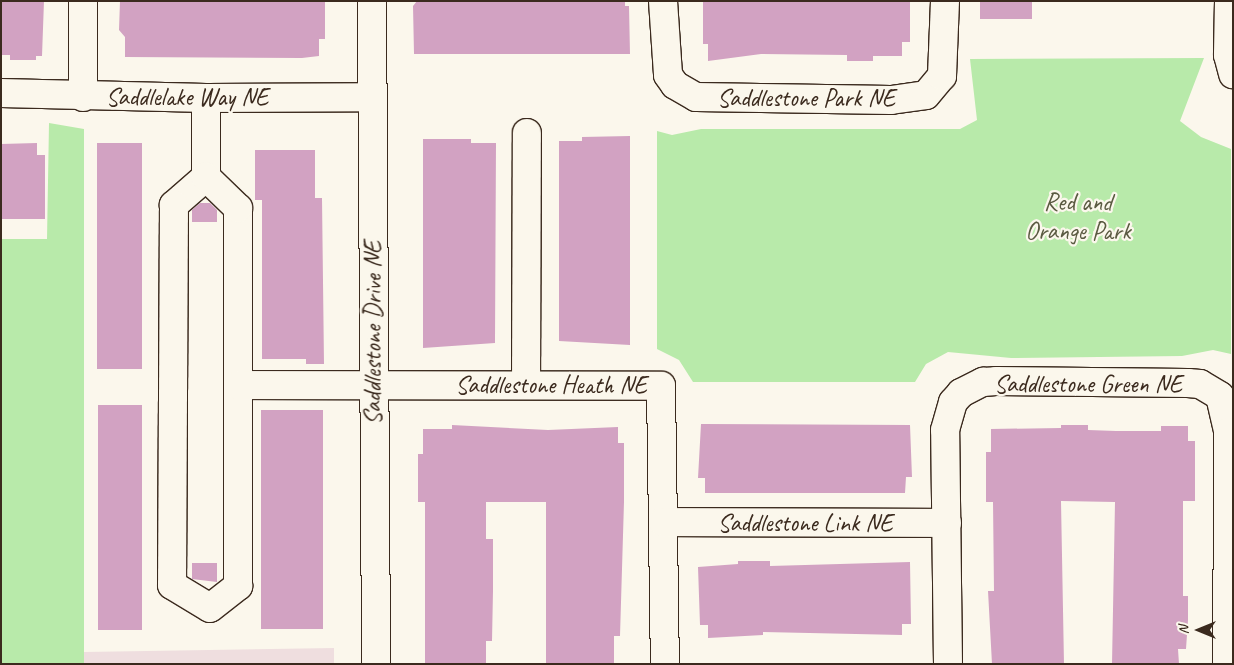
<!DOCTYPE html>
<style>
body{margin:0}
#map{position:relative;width:1234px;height:665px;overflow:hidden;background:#fbf7ec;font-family:Caveat,sans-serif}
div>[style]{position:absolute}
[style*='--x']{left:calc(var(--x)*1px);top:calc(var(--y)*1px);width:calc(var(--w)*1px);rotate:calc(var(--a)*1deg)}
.built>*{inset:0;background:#efdedf}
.green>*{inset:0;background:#b8eaaa}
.building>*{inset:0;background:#d2a2c2;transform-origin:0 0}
.roads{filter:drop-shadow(1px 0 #3b2a1e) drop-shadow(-1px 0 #3b2a1e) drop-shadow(0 1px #3b2a1e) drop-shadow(0 -1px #3b2a1e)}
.minor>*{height:28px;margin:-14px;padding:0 14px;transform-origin:14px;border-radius:14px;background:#fbf7ec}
span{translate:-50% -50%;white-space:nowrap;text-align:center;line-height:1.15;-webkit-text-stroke:4.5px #fbf7ec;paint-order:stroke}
.street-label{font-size:25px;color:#3b2a1e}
.park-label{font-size:25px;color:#5a5a41}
.frame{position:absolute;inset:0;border:2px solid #3b2a1e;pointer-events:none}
.north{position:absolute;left:1174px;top:605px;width:50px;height:50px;-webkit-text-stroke:4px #fbf7ec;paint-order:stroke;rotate:270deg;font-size:14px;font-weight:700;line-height:20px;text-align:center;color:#3b2a1e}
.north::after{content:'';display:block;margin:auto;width:18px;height:22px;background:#3b2a1e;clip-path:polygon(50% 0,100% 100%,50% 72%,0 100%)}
</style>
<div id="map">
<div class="built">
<div style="clip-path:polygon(334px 648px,334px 664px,84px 664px,84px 652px)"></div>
</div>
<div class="green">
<div style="clip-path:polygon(1204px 58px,1180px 121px,1201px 137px,1231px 149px,1231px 354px,1213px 350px,1182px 356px,1011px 358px,948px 352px,926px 364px,915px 382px,693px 382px,679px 360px,657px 349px,657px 131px,672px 135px,701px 129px,960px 129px,977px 120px,970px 59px)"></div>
<div style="clip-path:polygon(49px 123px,84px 129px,84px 664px,1px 664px,1px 239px,47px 239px)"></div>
</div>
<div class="building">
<div style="clip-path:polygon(1px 1px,44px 1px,42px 56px,36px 56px,36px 60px,10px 60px,10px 55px,1px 55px)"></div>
<div style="clip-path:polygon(120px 1px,325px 1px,325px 39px,319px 39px,319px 56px,302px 58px,125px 57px,125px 37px,119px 30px)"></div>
<div style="clip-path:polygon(417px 1px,625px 1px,625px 6px,629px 6px,630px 54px,414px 54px,413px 6px)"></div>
<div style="clip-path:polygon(703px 1px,910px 1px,910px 42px,902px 42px,902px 56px,873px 56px,873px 61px,847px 61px,847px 55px,761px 54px,708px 61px,708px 44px,703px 44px)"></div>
<div style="left:980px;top:1px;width:52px;height:18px"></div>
<div style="clip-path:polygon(630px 136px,630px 345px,559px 341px,559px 141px,582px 141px,582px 137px)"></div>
<div style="clip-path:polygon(423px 139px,471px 139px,471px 143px,496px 143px,495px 343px,423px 348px)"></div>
<div style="clip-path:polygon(37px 143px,37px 155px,45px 155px,45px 219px,1px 219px,1px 144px)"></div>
<div style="left:97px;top:143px;width:45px;height:226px"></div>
<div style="clip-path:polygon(255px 150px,315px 150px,315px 198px,322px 198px,324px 364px,306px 364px,306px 359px,262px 359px,262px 200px,255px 200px)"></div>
<div style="clip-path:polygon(200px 203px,210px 203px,217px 210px,217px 222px,192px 222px,192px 210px)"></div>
<div style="left:98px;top:405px;width:44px;height:225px"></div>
<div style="left:261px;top:410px;width:62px;height:219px"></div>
<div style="clip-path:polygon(701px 424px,910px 425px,912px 477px,906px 477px,905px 493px,705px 493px,705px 478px,698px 478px)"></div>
<div style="clip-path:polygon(452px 425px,548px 430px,618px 427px,618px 443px,624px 443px,624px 502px,620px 636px,614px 636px,614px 664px,546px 664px,546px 502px,486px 502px,486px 539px,493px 539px,493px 591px,492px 641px,486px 641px,486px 664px,425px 664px,425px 502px,418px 502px,418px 454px,423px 454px,423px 429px,452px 429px)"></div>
<div style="clip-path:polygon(1061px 425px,1088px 425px,1088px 430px,1116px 431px,1161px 431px,1161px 426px,1188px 426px,1188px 441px,1195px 441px,1195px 501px,1183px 501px,1183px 596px,1188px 596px,1188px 620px,1186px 649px,1178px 649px,1179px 664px,1112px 664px,1115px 502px,1061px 501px,1064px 664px,992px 664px,988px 591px,994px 591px,993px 502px,986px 502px,986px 452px,991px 452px,991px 429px,1061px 428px)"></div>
<div style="clip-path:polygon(738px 561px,770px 561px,770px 566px,910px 562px,911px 624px,902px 624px,902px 635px,763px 632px,763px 635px,708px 638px,708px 625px,700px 625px,698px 567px,738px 564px)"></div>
<div style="clip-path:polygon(192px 563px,217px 563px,217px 582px,192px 579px)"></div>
</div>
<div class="roads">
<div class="minor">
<div style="--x:83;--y:1;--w:96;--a:90"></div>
<div style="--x:372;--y:1;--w:663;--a:89.65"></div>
<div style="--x:663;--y:1;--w:74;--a:86.1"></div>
<div style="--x:668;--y:75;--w:12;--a:55"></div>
<div style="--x:675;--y:85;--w:24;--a:30"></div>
<div style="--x:696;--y:97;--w:195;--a:0.9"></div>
<div style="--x:891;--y:100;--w:35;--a:-8"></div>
<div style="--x:926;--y:95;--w:25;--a:-50"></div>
<div style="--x:942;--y:76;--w:75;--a:-87.7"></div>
<div style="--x:1229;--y:1;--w:54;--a:91.1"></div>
<div style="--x:1228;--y:55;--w:20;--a:75"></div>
<div style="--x:1;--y:93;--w:205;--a:1.4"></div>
<div style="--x:206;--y:98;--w:166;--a:-0.3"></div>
<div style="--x:206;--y:98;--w:79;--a:90"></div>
<div style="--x:206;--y:177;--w:43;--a:138.8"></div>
<div style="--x:174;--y:205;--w:380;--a:90.3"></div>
<div style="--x:172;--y:585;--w:44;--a:31.2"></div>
<div style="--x:210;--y:608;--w:36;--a:-38"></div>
<div style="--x:238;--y:586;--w:378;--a:-90"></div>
<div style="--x:238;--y:208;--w:45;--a:-135.9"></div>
<div style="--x:239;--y:385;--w:422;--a:0.1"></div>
<div style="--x:661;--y:386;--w:278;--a:89.2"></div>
<div style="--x:526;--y:385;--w:252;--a:-89.8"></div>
<div style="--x:663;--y:522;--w:284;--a:0.2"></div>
<div style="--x:948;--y:664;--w:234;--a:-90.7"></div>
<div style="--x:945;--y:430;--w:29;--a:-74"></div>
<div style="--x:953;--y:402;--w:12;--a:-48"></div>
<div style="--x:961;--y:393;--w:25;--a:-27"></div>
<div style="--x:983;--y:382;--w:13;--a:-4"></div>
<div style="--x:996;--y:381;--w:192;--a:0.6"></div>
<div style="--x:1188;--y:383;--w:12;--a:5"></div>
<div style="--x:1200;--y:384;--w:23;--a:31"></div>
<div style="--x:1220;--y:396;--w:37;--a:77"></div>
<div style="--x:1228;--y:432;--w:232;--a:90.2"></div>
</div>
</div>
<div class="street-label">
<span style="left:187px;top:97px">Saddlelake Way NE</span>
<span style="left:806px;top:98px">Saddlestone Park NE</span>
<span style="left:373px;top:333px;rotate:-90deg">Saddlestone Drive NE</span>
<span style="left:1088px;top:384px">Saddlestone Green NE</span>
<span style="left:551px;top:385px">Saddlestone Heath NE</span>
<span style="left:805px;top:523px">Saddlestone Link NE</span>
</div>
<div class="park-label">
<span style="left:1078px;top:217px">Red and<br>Orange Park</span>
</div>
<div class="frame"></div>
<div class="north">N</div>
</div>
